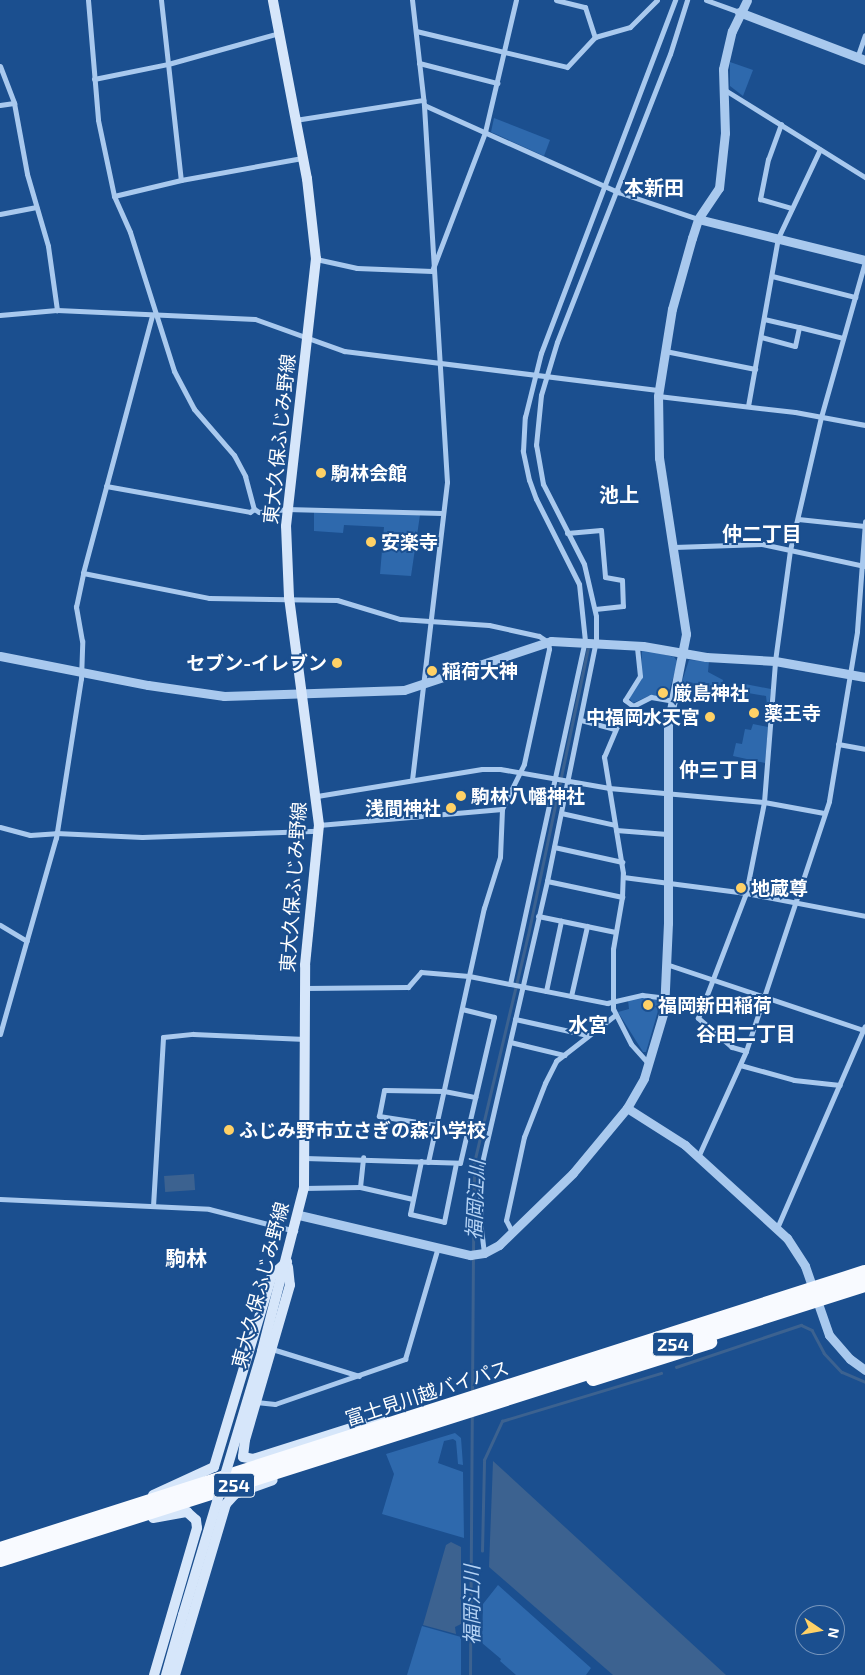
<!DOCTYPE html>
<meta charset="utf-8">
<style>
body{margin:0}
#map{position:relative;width:865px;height:1675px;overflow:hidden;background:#1b4f8f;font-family:"Exo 2","Noto Sans JP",sans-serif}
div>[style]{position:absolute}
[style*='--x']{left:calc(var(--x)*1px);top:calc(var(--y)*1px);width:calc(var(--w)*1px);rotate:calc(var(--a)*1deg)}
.green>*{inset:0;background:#2e69ad}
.water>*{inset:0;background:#3c6290;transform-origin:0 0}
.stream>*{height:2.5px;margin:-1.25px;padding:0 1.25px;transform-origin:1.25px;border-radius:1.25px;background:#3c6290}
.minor>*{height:5px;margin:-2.5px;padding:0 2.5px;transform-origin:2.5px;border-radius:2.5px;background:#a9c9ee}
.tertiary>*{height:9px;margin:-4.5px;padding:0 4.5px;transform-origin:4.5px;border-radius:4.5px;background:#a9c9ee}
.secondary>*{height:10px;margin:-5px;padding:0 5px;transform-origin:5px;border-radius:5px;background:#d6e6fa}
.trunk>*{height:14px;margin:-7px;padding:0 7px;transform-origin:7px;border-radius:7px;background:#f8faff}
.secondary-bridge>*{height:10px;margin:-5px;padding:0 5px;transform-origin:5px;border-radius:5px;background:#d6e6fa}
.dots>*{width:14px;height:14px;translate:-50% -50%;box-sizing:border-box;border:2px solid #1b4f8f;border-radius:50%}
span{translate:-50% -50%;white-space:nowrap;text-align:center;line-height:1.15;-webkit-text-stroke:4px #1b4f8f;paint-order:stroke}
.shield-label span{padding:1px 4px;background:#1b4f8f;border:1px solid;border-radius:4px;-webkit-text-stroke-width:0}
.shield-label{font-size:18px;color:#fff;font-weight:700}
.street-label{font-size:19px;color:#fff}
.poi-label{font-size:19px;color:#fff;font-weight:700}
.left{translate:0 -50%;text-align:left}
.right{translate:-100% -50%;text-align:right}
.neighbourhood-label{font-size:20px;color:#fff;font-weight:700}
.water-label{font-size:20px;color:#b5d3f5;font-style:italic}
.quarter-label{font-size:21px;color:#fff;font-weight:700}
.north{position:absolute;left:795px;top:1605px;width:50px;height:50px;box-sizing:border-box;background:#1b4f8f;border:1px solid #7695bc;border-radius:50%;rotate:102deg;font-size:14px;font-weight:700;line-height:20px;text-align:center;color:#fff}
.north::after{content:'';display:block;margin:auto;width:18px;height:22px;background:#ffd166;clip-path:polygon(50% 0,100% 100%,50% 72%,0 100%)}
</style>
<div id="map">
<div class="green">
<div style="clip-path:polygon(730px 62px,753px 70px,743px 96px,730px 86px)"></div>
<div style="clip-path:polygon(494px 118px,550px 140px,544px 156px,491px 132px)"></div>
<div style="clip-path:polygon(314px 512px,420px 515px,411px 576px,380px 574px,384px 527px,344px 525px,343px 533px,314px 531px)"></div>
<div style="clip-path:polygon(642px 649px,674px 657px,678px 662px,667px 698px,651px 695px,633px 703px,629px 698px,641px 676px)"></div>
<div style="clip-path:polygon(689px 660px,709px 661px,708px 672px,723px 680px,718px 700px,679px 691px)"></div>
<div style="clip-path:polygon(745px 684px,771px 689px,768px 713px,766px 696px,748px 693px,747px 697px,743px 696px)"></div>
<div style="clip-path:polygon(753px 724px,768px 727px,765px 763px,733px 756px,736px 743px,742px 744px,745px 729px,751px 730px)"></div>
<div style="clip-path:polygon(641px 997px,659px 999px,660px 1004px,646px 1052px,643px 1052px,618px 1012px,629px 1009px,628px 1000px)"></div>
<div style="clip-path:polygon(455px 1433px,461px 1438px,463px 1465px,458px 1464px,456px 1441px,453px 1439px,444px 1441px,438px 1463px,463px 1472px,464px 1538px,382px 1514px,394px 1474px,386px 1454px)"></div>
<div style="clip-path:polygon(498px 1585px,591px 1668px,586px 1675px,516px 1675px,500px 1661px,501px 1659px,482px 1643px,483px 1604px)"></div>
<div style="clip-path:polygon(422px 1626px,461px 1637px,461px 1675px,407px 1675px)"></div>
</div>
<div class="water">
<div style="left:194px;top:1174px;width:16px;height:30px;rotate:86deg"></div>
<div style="clip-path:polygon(493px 1461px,726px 1675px,613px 1675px,489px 1567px)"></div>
<div style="clip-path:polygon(451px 1542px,461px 1547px,461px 1624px,455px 1627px,456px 1634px,423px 1625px,446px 1545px)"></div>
</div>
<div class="stream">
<div style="--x:473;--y:1251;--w:88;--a:-89.3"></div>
<div style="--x:474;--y:1163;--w:234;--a:-76.7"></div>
<div style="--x:528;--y:935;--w:293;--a:-78.2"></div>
<div style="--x:676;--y:1367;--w:132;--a:-18.6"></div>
<div style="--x:801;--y:1325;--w:12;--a:24"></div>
<div style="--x:812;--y:1330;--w:26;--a:62"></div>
<div style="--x:824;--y:1353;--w:26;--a:47"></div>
<div style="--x:842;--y:1372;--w:25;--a:23"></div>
<div style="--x:472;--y:1394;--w:137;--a:-89.6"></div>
<div style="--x:482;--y:1551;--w:91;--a:-88.7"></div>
<div style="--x:484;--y:1460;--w:43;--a:-65.2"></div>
<div style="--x:502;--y:1421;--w:166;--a:-16.8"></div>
<div style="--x:470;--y:1675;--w:261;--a:-89.6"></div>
</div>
<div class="minor">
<div style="--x:88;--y:0;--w:120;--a:85.2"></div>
<div style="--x:98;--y:120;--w:78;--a:78.1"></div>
<div style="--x:114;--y:196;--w:39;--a:66"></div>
<div style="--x:130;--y:232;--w:146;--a:72.4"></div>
<div style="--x:174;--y:371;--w:43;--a:62.2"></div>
<div style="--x:194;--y:409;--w:61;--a:49"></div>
<div style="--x:234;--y:455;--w:24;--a:62"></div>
<div style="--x:245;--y:476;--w:34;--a:75"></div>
<div style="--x:161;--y:0;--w:181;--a:83.7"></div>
<div style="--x:181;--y:180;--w:123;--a:-10.3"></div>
<div style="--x:556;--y:0;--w:30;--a:14"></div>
<div style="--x:585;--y:7;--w:32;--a:72"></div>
<div style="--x:706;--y:0;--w:35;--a:20"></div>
<div style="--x:416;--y:31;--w:155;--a:13.4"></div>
<div style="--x:567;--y:67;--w:41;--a:-47"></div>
<div style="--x:595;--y:37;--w:36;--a:-16"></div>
<div style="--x:630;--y:27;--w:38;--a:-45"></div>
<div style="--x:857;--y:58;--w:24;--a:-71"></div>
<div style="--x:419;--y:63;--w:81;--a:14.4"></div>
<div style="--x:0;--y:66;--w:40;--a:69"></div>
<div style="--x:14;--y:103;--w:72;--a:79.6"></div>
<div style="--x:27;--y:174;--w:75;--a:73.7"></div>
<div style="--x:48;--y:246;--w:65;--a:82"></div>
<div style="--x:94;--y:79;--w:76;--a:-11.5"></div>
<div style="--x:168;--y:64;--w:115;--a:-15.6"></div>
<div style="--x:725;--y:90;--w:165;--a:31.9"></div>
<div style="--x:0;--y:105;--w:14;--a:-8"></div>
<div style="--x:424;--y:105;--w:213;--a:24.2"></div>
<div style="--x:618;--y:192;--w:84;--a:18.6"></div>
<div style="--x:295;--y:120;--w:130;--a:-8.9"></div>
<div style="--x:781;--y:124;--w:37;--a:110"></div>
<div style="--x:768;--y:159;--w:41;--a:101.3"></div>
<div style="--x:760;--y:199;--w:33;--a:16"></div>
<div style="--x:114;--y:196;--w:69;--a:-13.4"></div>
<div style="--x:0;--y:214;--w:37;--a:-11"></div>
<div style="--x:316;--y:259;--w:42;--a:12.4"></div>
<div style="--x:357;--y:268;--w:75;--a:2.3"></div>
<div style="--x:432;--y:271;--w:149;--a:-69.1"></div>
<div style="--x:485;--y:132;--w:136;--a:-76.8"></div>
<div style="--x:772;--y:276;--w:86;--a:14.2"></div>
<div style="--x:0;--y:315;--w:57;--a:-5"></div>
<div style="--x:57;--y:310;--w:198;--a:2.6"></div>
<div style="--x:255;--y:319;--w:95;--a:19.8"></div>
<div style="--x:344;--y:351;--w:316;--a:7.1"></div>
<div style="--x:764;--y:319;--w:36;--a:13"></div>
<div style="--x:761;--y:337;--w:35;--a:15"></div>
<div style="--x:795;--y:346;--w:19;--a:-78"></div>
<div style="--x:799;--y:327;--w:45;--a:14"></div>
<div style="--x:665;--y:351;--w:92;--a:11.3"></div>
<div style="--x:658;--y:396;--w:138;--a:6.7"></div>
<div style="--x:795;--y:412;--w:71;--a:10.5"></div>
<div style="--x:748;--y:406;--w:171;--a:-79.9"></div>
<div style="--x:778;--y:238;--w:98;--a:-64.7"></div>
<div style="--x:106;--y:486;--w:146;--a:10.2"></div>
<div style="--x:250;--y:512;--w:5;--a:-37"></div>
<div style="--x:254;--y:509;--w:6;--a:31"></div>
<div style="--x:259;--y:512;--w:27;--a:-6"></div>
<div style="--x:286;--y:509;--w:156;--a:1.5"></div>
<div style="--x:798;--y:519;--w:67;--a:6"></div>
<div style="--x:567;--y:533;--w:34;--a:-5"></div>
<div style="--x:601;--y:530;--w:47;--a:85.1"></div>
<div style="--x:605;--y:577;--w:17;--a:10"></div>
<div style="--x:622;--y:580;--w:26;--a:88"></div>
<div style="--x:623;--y:606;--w:28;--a:174"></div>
<div style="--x:674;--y:547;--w:88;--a:-2"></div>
<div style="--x:762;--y:544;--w:105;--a:12.1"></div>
<div style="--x:83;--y:573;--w:128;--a:11.2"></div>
<div style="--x:209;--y:598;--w:128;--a:0.9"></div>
<div style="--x:337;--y:600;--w:66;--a:16.8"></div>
<div style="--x:400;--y:619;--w:89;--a:3.9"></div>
<div style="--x:489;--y:625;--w:51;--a:12.4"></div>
<div style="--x:539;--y:636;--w:11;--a:34"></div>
<div style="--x:548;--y:642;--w:7;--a:82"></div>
<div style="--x:549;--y:649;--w:118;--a:102.3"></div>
<div style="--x:524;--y:764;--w:50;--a:116.1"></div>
<div style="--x:502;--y:809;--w:184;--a:175"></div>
<div style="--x:633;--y:706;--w:10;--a:-143"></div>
<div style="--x:625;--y:700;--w:28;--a:-58"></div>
<div style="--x:640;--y:676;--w:31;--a:-96"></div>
<div style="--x:581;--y:720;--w:34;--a:15"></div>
<div style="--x:838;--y:744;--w:27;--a:10"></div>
<div style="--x:412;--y:780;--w:300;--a:-83.3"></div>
<div style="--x:447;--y:482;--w:378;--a:-93.5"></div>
<div style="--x:424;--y:105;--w:106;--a:-96.5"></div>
<div style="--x:317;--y:796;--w:167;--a:-9.3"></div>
<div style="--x:482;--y:769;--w:18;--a:0"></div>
<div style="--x:500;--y:769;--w:111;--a:9.9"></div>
<div style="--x:609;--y:788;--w:156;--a:5.2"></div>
<div style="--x:764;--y:802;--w:61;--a:10.4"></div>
<div style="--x:561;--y:813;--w:55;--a:12.5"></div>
<div style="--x:0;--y:827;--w:31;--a:15"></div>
<div style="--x:30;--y:835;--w:26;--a:-4"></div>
<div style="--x:56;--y:833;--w:86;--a:2.7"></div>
<div style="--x:142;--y:837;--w:176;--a:-2"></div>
<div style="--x:616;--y:830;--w:51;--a:4.5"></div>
<div style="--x:554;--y:847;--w:70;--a:12.4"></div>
<div style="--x:623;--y:877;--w:124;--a:7.4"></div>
<div style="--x:746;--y:893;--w:121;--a:10.9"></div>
<div style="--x:547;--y:881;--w:77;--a:12"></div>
<div style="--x:538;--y:916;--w:79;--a:11.7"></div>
<div style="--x:0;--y:925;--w:31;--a:31"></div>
<div style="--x:666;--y:964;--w:208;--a:18.5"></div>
<div style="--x:510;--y:984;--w:351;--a:-77.7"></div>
<div style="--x:585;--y:641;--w:57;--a:-96"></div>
<div style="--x:579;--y:584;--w:95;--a:-116.8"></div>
<div style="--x:536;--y:499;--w:20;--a:-110"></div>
<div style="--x:529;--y:480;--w:30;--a:-102"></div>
<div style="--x:523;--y:451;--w:34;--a:-87"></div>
<div style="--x:525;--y:417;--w:66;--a:-76"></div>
<div style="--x:541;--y:353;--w:378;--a:-69.2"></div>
<div style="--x:305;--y:988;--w:103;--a:-0.6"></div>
<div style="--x:408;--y:987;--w:20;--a:-49"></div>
<div style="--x:421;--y:972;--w:48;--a:4.8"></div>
<div style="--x:469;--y:976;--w:141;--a:11.1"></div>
<div style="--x:607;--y:1003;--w:36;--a:-13"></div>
<div style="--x:642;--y:995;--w:23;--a:7"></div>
<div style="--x:546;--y:991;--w:72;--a:-77.9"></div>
<div style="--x:571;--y:996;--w:72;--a:-77.1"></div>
<div style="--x:515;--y:1019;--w:74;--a:12.5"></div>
<div style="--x:0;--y:1034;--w:204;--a:-74.1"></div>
<div style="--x:56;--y:838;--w:161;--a:-81.1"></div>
<div style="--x:81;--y:679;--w:38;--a:-88"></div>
<div style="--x:82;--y:641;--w:35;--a:-100"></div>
<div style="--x:76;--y:607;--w:35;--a:-78"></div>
<div style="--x:83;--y:573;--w:266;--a:-75"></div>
<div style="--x:510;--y:1042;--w:56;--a:13.5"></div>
<div style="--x:746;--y:1051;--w:15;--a:-164"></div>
<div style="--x:732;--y:1047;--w:45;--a:-139.5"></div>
<div style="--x:698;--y:1018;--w:134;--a:-69"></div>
<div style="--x:746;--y:893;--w:93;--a:-78.8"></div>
<div style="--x:764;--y:802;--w:141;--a:-85.5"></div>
<div style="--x:775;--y:661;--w:112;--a:-82.3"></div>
<div style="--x:790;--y:550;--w:137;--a:-76.9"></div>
<div style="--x:821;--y:417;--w:162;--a:-74.2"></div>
<div style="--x:648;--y:1063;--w:25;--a:-132"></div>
<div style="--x:631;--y:1044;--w:39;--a:-117"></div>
<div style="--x:613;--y:1009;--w:60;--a:-90"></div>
<div style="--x:613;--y:949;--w:53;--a:-80.2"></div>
<div style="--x:622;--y:897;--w:24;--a:-88"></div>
<div style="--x:623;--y:873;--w:118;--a:-99.3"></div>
<div style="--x:604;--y:757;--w:38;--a:-67"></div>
<div style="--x:619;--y:722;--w:21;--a:-49"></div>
<div style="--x:633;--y:706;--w:20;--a:-27"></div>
<div style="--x:651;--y:697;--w:22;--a:10"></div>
<div style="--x:740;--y:1065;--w:56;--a:15.5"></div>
<div style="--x:794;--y:1080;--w:46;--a:6.2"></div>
<div style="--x:437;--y:1125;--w:59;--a:-171.2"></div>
<div style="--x:379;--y:1116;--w:26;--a:-79"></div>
<div style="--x:384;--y:1090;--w:60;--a:1"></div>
<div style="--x:444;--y:1091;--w:32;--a:11"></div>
<div style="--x:698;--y:1157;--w:116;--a:-65.6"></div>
<div style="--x:746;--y:1051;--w:263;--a:-71.6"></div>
<div style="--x:829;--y:801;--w:172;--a:-80.6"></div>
<div style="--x:857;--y:631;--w:110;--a:-85.8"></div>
<div style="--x:305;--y:1158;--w:155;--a:1.8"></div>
<div style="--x:460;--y:1163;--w:150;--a:-76.9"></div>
<div style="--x:494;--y:1017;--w:33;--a:-166"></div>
<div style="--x:421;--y:1161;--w:54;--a:101.7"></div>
<div style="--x:410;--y:1214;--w:35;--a:13"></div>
<div style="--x:444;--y:1222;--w:60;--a:-78.5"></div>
<div style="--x:428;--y:1162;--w:260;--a:-77.6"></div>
<div style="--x:484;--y:908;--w:53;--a:-72.6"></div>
<div style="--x:500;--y:857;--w:48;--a:-87.6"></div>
<div style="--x:360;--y:1187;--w:30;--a:-84"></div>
<div style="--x:304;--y:1188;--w:56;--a:-1"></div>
<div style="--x:360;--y:1187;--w:54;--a:12.8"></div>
<div style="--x:0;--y:1199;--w:209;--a:2.7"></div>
<div style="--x:209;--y:1209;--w:89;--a:14.3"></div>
<div style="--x:153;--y:1206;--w:169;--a:-86.6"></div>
<div style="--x:163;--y:1037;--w:30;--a:-6"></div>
<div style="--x:193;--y:1034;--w:112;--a:2.6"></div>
<div style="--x:777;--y:1228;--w:220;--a:-66.5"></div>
<div style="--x:512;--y:1232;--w:13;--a:-117"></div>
<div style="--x:506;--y:1220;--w:85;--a:-77.8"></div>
<div style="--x:524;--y:1137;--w:58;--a:-68.7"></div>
<div style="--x:545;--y:1083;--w:25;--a:-63"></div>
<div style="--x:556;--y:1061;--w:75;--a:-37.9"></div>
<div style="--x:484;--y:1253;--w:31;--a:-97"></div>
<div style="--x:480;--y:1222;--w:55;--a:-89"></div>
<div style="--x:481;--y:1167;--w:294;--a:-77"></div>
<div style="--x:547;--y:881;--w:245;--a:-78.5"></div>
<div style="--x:596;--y:641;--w:25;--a:-90"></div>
<div style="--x:596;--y:616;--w:53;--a:-103"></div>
<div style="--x:584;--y:564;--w:90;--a:-117.1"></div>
<div style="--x:543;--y:484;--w:40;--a:-100"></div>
<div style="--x:536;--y:445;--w:50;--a:-84.3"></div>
<div style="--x:541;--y:395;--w:55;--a:-73.2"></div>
<div style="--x:557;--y:342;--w:309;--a:-68.6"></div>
<div style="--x:670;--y:54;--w:57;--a:-72.5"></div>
<div style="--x:272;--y:1349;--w:91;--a:17.2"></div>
<div style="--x:256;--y:1402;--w:19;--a:6"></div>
<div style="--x:275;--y:1404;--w:138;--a:-19.1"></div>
<div style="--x:405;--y:1359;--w:117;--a:-73.6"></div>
</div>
<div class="tertiary">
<div style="--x:739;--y:12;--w:135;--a:20.9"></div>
<div style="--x:698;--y:219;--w:172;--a:13.8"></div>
<div style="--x:0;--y:656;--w:151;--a:11.1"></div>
<div style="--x:148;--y:685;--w:77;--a:8.2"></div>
<div style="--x:224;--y:696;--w:180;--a:-1.9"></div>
<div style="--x:404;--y:690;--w:155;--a:-18.4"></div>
<div style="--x:551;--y:641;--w:92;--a:3.1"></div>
<div style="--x:643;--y:646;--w:64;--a:9.9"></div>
<div style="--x:706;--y:657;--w:69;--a:3.3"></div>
<div style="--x:775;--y:661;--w:91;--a:10.1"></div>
<div style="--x:627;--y:1108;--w:69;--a:32.5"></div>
<div style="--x:685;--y:1145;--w:138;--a:42.4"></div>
<div style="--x:787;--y:1238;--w:33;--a:57"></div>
<div style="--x:805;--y:1266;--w:73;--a:70.8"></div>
<div style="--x:829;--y:1335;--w:32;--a:49"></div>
<div style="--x:850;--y:1359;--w:19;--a:36"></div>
<div style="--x:299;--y:1215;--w:176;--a:13.2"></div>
<div style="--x:470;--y:1255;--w:14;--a:-8"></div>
<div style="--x:484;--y:1253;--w:17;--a:-28"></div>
<div style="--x:499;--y:1245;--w:103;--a:-44.2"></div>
<div style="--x:573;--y:1173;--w:85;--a:-50.3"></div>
<div style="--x:627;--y:1108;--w:34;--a:-60"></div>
<div style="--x:644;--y:1078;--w:70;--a:-73.4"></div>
<div style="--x:664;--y:1011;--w:88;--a:-87.4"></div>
<div style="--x:668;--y:923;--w:198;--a:-90"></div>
<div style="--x:668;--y:725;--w:93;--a:-78.8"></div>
<div style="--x:686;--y:634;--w:178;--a:-98.7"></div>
<div style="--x:659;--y:458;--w:62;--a:-90.9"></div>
<div style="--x:658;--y:396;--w:88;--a:-80.9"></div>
<div style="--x:672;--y:309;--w:74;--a:-74.3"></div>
<div style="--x:692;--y:238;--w:20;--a:-72"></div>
<div style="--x:698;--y:219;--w:37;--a:-56"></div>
<div style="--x:719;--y:188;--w:55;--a:-83.8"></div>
<div style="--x:725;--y:133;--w:64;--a:-91.8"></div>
<div style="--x:723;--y:69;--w:39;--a:-77"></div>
<div style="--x:732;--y:31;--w:34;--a:-64"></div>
</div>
<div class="secondary">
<div style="--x:288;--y:1267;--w:18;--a:84"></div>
<div style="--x:290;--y:1285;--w:161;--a:106.2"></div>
<div style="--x:245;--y:1440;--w:17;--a:97"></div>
<div style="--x:243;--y:1457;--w:10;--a:11"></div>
<div style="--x:253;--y:1459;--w:116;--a:-17.5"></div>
<div style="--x:364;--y:1424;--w:21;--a:-8"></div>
<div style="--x:262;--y:1351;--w:168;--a:-75.6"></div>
<div style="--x:304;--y:1188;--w:223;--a:-89.7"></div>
<div style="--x:305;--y:965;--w:141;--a:-84.3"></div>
<div style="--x:319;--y:825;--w:230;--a:-97.5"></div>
<div style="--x:289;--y:597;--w:71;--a:-92.4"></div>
<div style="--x:286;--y:526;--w:269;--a:-83.6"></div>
<div style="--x:316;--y:259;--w:81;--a:-96.4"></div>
<div style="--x:307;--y:179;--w:182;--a:-100.8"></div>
<div style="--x:153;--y:1495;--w:67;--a:-24.7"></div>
<div style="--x:214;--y:1467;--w:201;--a:-73.2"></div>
<div style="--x:272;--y:1275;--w:20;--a:-41"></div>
<div style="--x:153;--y:1518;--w:35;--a:-10"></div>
<div style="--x:187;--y:1512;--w:12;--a:42"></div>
<div style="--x:196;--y:1520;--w:8;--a:83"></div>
<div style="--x:197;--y:1528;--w:153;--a:106.3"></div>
<div style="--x:166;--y:1675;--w:62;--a:-74.2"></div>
<div style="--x:175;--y:1675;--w:178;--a:-73.4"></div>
<div style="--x:226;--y:1504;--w:13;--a:-48"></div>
<div style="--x:235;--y:1494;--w:40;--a:-20.2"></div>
</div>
<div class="trunk">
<div style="--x:593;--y:1379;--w:123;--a:-17.5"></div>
<div style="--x:0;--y:1549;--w:908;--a:-17.76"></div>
<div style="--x:0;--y:1560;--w:908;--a:-17.64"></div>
</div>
<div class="secondary-bridge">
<div style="--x:183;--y:1615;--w:276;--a:-73.3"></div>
</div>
<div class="dots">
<div style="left:321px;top:473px;background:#ffd166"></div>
<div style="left:371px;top:542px;background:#ffd166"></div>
<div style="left:337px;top:663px;background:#ffd166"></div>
<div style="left:432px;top:671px;background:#ffd166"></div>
<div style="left:663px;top:693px;background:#ffd166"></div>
<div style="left:754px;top:713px;background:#ffd166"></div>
<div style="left:710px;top:717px;background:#ffd166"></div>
<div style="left:461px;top:796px;background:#ffd166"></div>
<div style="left:451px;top:808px;background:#ffd166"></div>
<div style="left:741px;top:888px;background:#ffd166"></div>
<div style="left:648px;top:1005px;background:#ffd166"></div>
<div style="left:229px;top:1130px;background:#ffd166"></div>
</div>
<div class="shield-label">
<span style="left:673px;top:1344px">254</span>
<span style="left:234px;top:1485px">254</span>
</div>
<div class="street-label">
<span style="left:279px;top:439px;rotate:-84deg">東大久保ふじみ野線</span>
<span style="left:293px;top:887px;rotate:-86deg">東大久保ふじみ野線</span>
<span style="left:260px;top:1285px;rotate:-75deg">東大久保ふじみ野線</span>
<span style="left:427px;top:1393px;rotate:-18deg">富士見川越バイパス</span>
</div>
<div class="poi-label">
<span class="left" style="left:331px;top:473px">駒林会館</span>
<span class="left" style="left:381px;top:542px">安楽寺</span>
<span class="right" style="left:327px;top:663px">セブン-イレブン</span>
<span class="left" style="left:442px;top:671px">稲荷大神</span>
<span class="left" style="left:673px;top:693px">厳島神社</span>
<span class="left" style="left:764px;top:713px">薬王寺</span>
<span class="right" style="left:700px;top:717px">中福岡水天宮</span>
<span class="left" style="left:471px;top:796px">駒林八幡神社</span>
<span class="right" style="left:441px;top:808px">浅間神社</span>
<span class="left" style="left:751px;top:888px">地蔵尊</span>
<span class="left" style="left:658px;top:1005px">福岡新田稲荷</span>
<span class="left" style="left:239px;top:1130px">ふじみ野市立さぎの森小学校</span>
</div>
<div class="neighbourhood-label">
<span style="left:654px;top:187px">本新田</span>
<span style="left:619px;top:494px">池上</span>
<span style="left:762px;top:533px">仲二丁目</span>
<span style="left:719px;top:769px">仲三丁目</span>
<span style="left:588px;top:1024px">水宮</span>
<span style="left:746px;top:1033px">谷田二丁目</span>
</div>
<div class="water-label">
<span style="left:475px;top:1200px;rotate:-87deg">福岡江川</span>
<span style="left:471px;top:1605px;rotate:-90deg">福岡江川</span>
</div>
<div class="quarter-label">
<span style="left:186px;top:1258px">駒林</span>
</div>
<div class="north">N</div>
</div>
